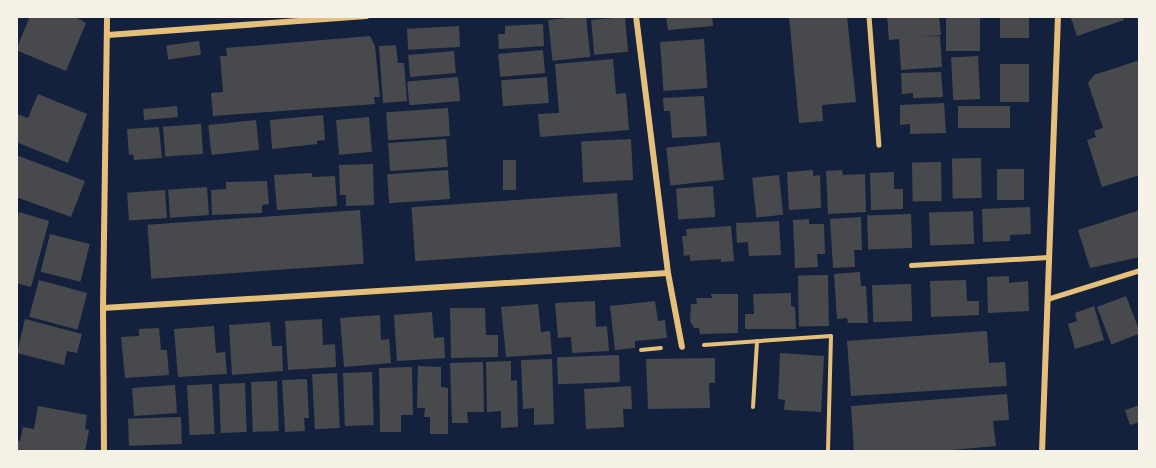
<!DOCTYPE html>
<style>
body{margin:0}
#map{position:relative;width:1156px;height:468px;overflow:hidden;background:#14213d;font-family:"PT Sans Narrow",sans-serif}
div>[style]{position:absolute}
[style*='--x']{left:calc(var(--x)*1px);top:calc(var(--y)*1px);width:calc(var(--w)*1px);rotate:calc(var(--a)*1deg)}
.building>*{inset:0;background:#48494c;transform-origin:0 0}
.path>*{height:4px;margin:-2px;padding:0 2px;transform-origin:2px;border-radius:2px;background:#e5c07b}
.service>*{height:4.5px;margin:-2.25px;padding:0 2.25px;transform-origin:2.25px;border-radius:2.25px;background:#e5c07b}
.minor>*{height:6px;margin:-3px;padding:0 3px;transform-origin:3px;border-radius:3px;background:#e5c07b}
span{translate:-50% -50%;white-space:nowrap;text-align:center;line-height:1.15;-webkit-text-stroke:6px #f6f1e7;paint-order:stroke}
.frame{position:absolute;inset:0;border:18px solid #f6f1e7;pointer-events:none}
</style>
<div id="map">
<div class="building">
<div style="clip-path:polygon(30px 16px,73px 16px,86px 23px,66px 71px,16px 50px)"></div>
<div style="left:586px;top:16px;width:41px;height:38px;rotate:84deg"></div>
<div style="clip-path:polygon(666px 16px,712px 16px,713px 26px,668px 30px)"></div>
<div style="clip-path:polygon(789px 16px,847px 16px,856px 102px,822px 105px,823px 121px,799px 123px)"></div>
<div style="clip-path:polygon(887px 16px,939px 16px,941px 35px,921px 37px,940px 36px,942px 67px,901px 70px,899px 39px,889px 40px)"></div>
<div style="left:946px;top:16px;width:34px;height:35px"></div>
<div style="left:1000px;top:16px;width:29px;height:22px"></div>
<div style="clip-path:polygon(1075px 16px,1123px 16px,1124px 20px,1077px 36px,1071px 18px)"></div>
<div style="left:625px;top:17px;width:35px;height:34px;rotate:85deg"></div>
<div style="clip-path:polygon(543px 24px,544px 46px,499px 49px,498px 34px,505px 34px,505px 26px)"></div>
<div style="left:459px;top:26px;width:21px;height:52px;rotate:87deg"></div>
<div style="clip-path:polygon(370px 36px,375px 46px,380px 97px,374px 97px,375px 104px,213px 116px,211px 93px,223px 92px,220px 56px,227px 56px,226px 48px)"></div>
<div style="left:704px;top:39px;width:49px;height:44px;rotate:86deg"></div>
<div style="left:199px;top:41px;width:14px;height:33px;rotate:82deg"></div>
<div style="clip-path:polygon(396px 45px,398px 63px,404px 63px,407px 101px,383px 103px,379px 46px)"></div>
<div style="left:543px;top:50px;width:23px;height:45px;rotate:85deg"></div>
<div style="left:454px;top:51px;width:22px;height:46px;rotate:85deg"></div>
<div style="left:978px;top:56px;width:43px;height:27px;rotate:87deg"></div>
<div style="clip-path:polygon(613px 59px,616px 94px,626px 93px,629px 130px,540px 137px,538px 114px,559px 113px,555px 64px)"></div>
<div style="clip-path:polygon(1140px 60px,1140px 175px,1102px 187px,1087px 140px,1096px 137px,1094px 131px,1103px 128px,1088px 83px,1094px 75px)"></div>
<div style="left:1000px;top:64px;width:29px;height:38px"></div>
<div style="clip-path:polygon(941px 72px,943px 97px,913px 98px,913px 93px,902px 94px,901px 73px)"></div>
<div style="left:458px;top:77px;width:24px;height:51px;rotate:85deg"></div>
<div style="left:547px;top:77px;width:26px;height:46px;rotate:86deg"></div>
<div style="clip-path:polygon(38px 94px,87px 114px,68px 163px,16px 142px,17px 114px,28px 118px)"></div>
<div style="clip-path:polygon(704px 96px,707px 136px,672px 138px,670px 111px,664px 111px,663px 98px)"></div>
<div style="clip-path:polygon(944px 103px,946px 133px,910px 134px,910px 124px,900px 125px,900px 105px)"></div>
<div style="left:177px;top:106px;width:11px;height:34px;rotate:85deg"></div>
<div style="left:1010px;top:106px;width:22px;height:52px;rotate:90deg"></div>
<div style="left:448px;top:108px;width:28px;height:62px;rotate:86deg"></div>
<div style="clip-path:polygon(323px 115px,325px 140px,317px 141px,317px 144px,272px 149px,270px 120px)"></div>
<div style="left:369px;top:117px;width:35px;height:33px;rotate:85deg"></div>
<div style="left:256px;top:120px;width:30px;height:48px;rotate:84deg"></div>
<div style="left:201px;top:124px;width:30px;height:38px;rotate:86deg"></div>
<div style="clip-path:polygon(159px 127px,162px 158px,134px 160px,133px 154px,129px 155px,127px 129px)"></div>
<div style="left:446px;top:139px;width:28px;height:58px;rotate:86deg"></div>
<div style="left:631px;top:139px;width:41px;height:50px;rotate:87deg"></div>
<div style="left:720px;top:142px;width:38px;height:54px;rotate:84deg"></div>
<div style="clip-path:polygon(16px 155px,85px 181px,71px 217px,16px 197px)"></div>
<div style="left:981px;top:158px;width:40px;height:29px;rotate:89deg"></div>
<div style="left:503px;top:160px;width:13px;height:30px"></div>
<div style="left:941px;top:162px;width:39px;height:29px;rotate:89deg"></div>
<div style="clip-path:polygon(373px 164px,374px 205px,346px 206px,346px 195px,340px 195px,339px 165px)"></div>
<div style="left:1024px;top:169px;width:31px;height:27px;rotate:90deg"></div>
<div style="left:448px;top:170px;width:29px;height:61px;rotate:86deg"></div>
<div style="clip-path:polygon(813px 170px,813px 176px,820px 175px,821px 208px,789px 210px,787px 172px)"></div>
<div style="clip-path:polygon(842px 170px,843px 175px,865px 174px,866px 212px,828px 214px,826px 171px)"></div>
<div style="clip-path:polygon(894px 172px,894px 189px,903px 189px,903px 209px,871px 210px,870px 173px)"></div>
<div style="clip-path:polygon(312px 173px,312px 177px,335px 176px,337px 206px,277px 210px,274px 175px)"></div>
<div style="left:779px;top:175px;width:40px;height:27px;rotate:84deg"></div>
<div style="clip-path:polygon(267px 181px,269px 204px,262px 205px,262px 213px,212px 215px,211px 190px,226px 189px,226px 182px)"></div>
<div style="left:713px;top:186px;width:31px;height:37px;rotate:86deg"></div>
<div style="left:207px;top:187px;width:28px;height:39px;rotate:86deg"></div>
<div style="left:165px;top:190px;width:28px;height:38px;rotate:86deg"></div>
<div style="left:617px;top:193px;width:54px;height:206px;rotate:86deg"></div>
<div style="clip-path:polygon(1030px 207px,1031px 234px,1010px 235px,1010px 241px,983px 242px,982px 209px)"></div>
<div style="left:360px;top:210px;width:54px;height:213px;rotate:86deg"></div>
<div style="clip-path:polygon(1140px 210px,1140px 257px,1090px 268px,1078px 230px)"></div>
<div style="left:973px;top:211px;width:33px;height:44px;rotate:88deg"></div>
<div style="clip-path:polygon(19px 212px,49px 221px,31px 287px,16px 283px,16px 223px)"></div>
<div style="left:911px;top:214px;width:34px;height:44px;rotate:88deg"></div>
<div style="clip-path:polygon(861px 217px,862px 250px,854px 250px,855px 267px,833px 268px,830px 219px)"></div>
<div style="clip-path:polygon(809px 219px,809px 224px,824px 224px,825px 254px,817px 254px,818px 267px,795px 268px,793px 220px)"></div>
<div style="clip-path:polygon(779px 221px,781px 255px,749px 256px,748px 242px,737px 243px,736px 223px)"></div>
<div style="clip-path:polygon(731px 226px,734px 261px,721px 262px,721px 259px,690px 261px,690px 255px,684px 256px,682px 236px,687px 236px,686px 229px)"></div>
<div style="left:50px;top:234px;width:41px;height:39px;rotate:14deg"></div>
<div style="clip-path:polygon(860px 272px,861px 286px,866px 286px,868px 323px,848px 323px,847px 318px,837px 319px,834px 274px)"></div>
<div style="left:828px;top:275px;width:51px;height:30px;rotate:89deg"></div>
<div style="clip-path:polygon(1009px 276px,1009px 283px,1028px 281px,1029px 311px,988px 313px,987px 277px)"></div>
<div style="left:39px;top:280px;width:50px;height:38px;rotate:15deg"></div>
<div style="clip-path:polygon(966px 280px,967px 301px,979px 301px,979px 315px,931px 317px,930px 281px)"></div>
<div style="left:911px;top:284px;width:37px;height:39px;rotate:88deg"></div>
<div style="clip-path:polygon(791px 293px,791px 306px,795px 307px,796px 329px,745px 329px,745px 314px,754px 314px,753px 294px)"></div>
<div style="clip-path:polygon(711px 294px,738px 294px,738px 333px,700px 334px,699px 328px,694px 328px,690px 321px,691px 304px,697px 304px,696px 298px,712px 298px)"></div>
<div style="left:1126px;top:296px;width:40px;height:31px;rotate:69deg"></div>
<div style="clip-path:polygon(595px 301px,596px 327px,607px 326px,609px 351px,572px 353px,571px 337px,558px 338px,555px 303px)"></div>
<div style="clip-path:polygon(655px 301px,658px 321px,665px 320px,667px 338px,635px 341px,635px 348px,615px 350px,610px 306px)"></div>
<div style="clip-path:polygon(538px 304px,541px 332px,550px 331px,552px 354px,506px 357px,501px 307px)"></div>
<div style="clip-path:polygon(1094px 306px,1104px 340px,1075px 349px,1068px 324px,1077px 321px,1075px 313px)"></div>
<div style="clip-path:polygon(450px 308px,485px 308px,486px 335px,498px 335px,498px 357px,451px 358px)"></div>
<div style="clip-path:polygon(432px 312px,434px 338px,444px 337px,445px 358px,397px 361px,394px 315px)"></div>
<div style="clip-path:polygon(380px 315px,381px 340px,389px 339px,391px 363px,344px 367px,340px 318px)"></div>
<div style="clip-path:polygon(25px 319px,82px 334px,77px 353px,67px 351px,64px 365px,17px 353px)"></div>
<div style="clip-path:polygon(322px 319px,323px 345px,335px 344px,336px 367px,288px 370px,285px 321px)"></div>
<div style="clip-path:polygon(270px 322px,272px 346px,282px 346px,283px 371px,232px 375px,229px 325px)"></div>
<div style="clip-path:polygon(214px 326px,216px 353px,225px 352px,227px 374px,178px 377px,174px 329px)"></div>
<div style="clip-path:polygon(159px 328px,161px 350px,167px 350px,169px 375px,125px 378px,121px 337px,139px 336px,139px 329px)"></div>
<div style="clip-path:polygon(987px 331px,989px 363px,1005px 362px,1007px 386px,851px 396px,847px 341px)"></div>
<div style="clip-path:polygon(780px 353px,824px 356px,821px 412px,784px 410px,785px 400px,778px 399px)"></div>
<div style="left:619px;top:355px;width:27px;height:62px;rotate:88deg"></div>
<div style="clip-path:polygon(715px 358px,715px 383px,709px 383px,710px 408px,648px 409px,646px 359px)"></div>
<div style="clip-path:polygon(552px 359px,554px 424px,534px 425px,534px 408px,523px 409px,521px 360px)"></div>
<div style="clip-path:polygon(511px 361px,511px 381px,517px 380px,518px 427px,501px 428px,501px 411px,487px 412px,486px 362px)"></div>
<div style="clip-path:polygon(483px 362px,484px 412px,467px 412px,468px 423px,452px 423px,450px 363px)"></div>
<div style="clip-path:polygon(418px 366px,441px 367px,441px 387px,448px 388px,448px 434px,430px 434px,430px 417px,424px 417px,425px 408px,417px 408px)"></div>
<div style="clip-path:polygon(412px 367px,413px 415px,401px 415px,401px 432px,380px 432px,379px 368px)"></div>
<div style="left:372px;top:372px;width:53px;height:29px;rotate:88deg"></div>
<div style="left:337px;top:373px;width:55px;height:25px;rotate:87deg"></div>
<div style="clip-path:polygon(307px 379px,309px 418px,304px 418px,305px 431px,285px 432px,282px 380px)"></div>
<div style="left:277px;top:381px;width:50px;height:26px;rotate:88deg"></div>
<div style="left:245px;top:383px;width:49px;height:26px;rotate:88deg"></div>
<div style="left:212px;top:384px;width:50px;height:25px;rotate:87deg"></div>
<div style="left:175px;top:385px;width:28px;height:43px;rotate:86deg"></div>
<div style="clip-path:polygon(631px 386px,632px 409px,623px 409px,624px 427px,586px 429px,584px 389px)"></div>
<div style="clip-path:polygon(1007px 394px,1009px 420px,993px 421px,996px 446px,929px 452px,854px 452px,851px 406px)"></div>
<div style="clip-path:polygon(1140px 405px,1140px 422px,1130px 425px,1125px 410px)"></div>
<div style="clip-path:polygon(38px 406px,87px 415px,85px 429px,89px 430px,85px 452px,16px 452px,16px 440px,20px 441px,23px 427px,34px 429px)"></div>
<div style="left:181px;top:417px;width:27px;height:53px;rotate:88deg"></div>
</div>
<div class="path">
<div style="--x:704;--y:345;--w:127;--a:-4.1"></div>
<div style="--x:831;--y:336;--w:116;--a:91.5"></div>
<div style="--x:641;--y:350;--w:20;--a:-6"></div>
<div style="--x:753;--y:407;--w:66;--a:-86.5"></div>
</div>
<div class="service">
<div style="--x:869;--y:16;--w:129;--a:85.6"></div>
<div style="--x:911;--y:265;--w:137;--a:-3.3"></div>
<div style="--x:1047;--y:299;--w:97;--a:-17.3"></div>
</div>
<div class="minor">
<div style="--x:636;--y:16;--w:259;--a:82.9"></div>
<div style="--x:668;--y:273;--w:75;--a:79.3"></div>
<div style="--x:108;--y:35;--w:259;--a:-4.2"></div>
<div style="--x:103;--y:308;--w:566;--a:-3.54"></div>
<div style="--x:104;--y:452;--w:144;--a:-90.4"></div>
<div style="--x:103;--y:308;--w:292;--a:-89.2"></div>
<div style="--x:1042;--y:452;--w:436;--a:-87.9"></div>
</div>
<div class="frame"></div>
</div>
